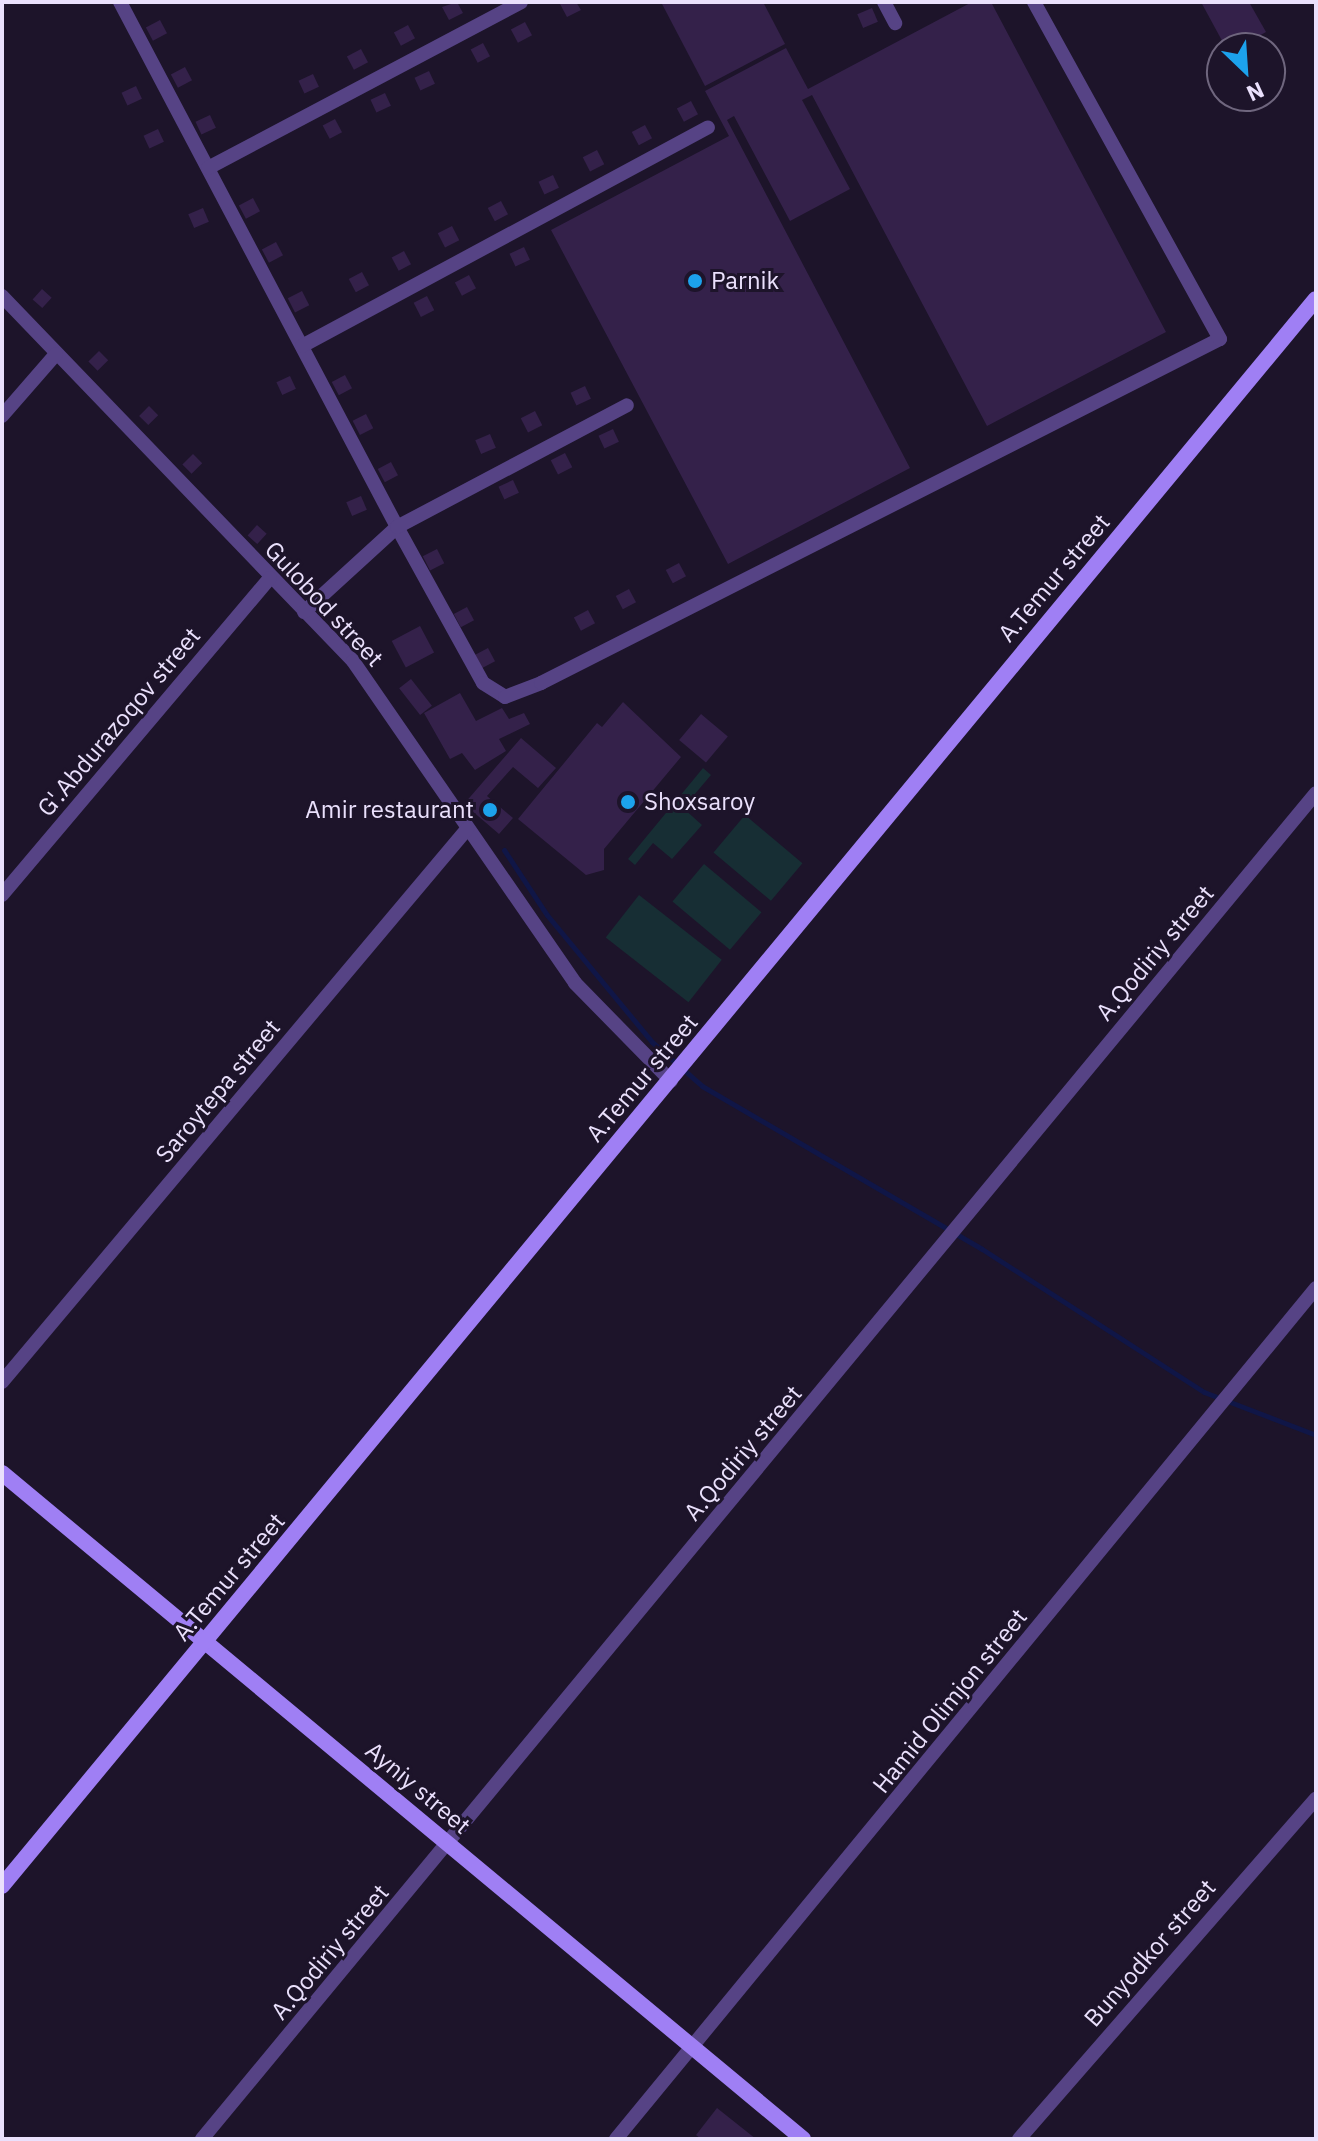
<!DOCTYPE html>
<style>
body{margin:0}
#map{position:relative;width:1318px;height:2141px;overflow:hidden;background:#1d142a;font-family:"IBM Plex Sans",sans-serif}
div>[style]{position:absolute}
[style*='--x']{left:calc(var(--x)*1px);top:calc(var(--y)*1px);width:calc(var(--w)*1px);rotate:calc(var(--a)*1deg)}
.green>*{inset:0;background:#172e34;transform-origin:0 0}
.stream>*{height:5px;margin:-2.5px;padding:0 2.5px;transform-origin:2.5px;border-radius:2.5px;background:#101647}
.building>*{inset:0;background:#34214a;transform-origin:0 0}
.street>*{height:14px;margin:-7px;padding:0 7px;transform-origin:7px;border-radius:7px;background:#564385}
.secondary>*{height:16px;margin:-8px;padding:0 8px;transform-origin:8px;border-radius:8px;background:#9f7ff4}
.dots>*{width:22px;height:22px;translate:-50% -50%;box-sizing:border-box;border:4px solid #1d142a;border-radius:50%}
span{translate:-50% -50%;white-space:nowrap;text-align:center;line-height:1.15;-webkit-text-stroke:6px #1d142a;paint-order:stroke}
.poi-label{font-size:24px;color:#eae0fc}
.left{translate:0 -50%;text-align:left}
.right{translate:-100% -50%;text-align:right}
.street-label{font-size:24px;color:#eae0fc}
.frame{position:absolute;inset:0;border:4px solid #eae0fc;pointer-events:none}
.north{position:absolute;left:1206px;top:32px;width:80px;height:80px;box-sizing:border-box;background:#1d142a;border:2px solid #6f667e;border-radius:50%;rotate:155deg;font-size:22px;font-weight:700;line-height:32px;text-align:center;color:#eae0fc}
.north::after{content:'';display:block;margin:auto;width:28px;height:36px;background:#1ca2ec;clip-path:polygon(50% 0,100% 100%,50% 72%,0 100%)}
</style>
<div id="map">
<div class="green">
<div style="clip-path:polygon(703px 768px,711px 775px,683px 808px,702px 825px,672px 859px,653px 843px,635px 865px,628px 859px)"></div>
<div style="left:745px;top:815px;width:75px;height:49px;rotate:40deg"></div>
<div style="left:704px;top:864px;width:75px;height:49px;rotate:40deg"></div>
<div style="left:639px;top:895px;width:105px;height:54px;rotate:38deg"></div>
</div>
<div class="stream">
<div style="--x:504;--y:850;--w:78;--a:56.5"></div>
<div style="--x:547;--y:915;--w:165;--a:50.4"></div>
<div style="--x:652;--y:1042;--w:67;--a:41.3"></div>
<div style="--x:702;--y:1086;--w:324;--a:30.2"></div>
<div style="--x:982;--y:1249;--w:264;--a:32.8"></div>
<div style="--x:1204;--y:1392;--w:120;--a:21"></div>
</div>
<div class="building">
<div style="clip-path:polygon(457px 2px,463px 13px,449px 20px,442px 7px)"></div>
<div style="clip-path:polygon(576px 2px,581px 10px,567px 17px,560px 4px)"></div>
<div style="clip-path:polygon(661px 2px,763px 2px,785px 44px,705px 86px)"></div>
<div style="clip-path:polygon(972px 2px,991px 2px,1166px 332px,987px 426px,812px 95px,802px 100px,850px 189px,790px 221px,734px 116px,727px 120px,910px 468px,728px 564px,551px 230px,729px 136px,705px 91px,786px 48px,808px 89px)"></div>
<div style="clip-path:polygon(1201px 2px,1249px 2px,1266px 32px,1237px 48px,1226px 48px)"></div>
<div style="left:872px;top:8px;width:15px;height:16px;rotate:67deg"></div>
<div style="left:160px;top:20px;width:15px;height:16px;rotate:62deg"></div>
<div style="left:525px;top:22px;width:15px;height:16px;rotate:62deg"></div>
<div style="left:408px;top:25px;width:15px;height:16px;rotate:62deg"></div>
<div style="left:483px;top:43px;width:15px;height:14px;rotate:62deg"></div>
<div style="left:361px;top:49px;width:15px;height:16px;rotate:62deg"></div>
<div style="left:185px;top:67px;width:15px;height:16px;rotate:62deg"></div>
<div style="left:429px;top:71px;width:14px;height:16px;rotate:65deg"></div>
<div style="left:313px;top:74px;width:14px;height:16px;rotate:65deg"></div>
<div style="left:136px;top:86px;width:14px;height:16px;rotate:65deg"></div>
<div style="left:385px;top:93px;width:14px;height:16px;rotate:65deg"></div>
<div style="left:691px;top:101px;width:15px;height:16px;rotate:62deg"></div>
<div style="left:210px;top:115px;width:14px;height:16px;rotate:65deg"></div>
<div style="left:335px;top:119px;width:15px;height:14px;rotate:62deg"></div>
<div style="left:645px;top:125px;width:15px;height:15px;rotate:62deg"></div>
<div style="left:158px;top:129px;width:14px;height:16px;rotate:65deg"></div>
<div style="left:597px;top:150px;width:16px;height:16px;rotate:63deg"></div>
<div style="left:553px;top:175px;width:14px;height:16px;rotate:65deg"></div>
<div style="left:253px;top:198px;width:15px;height:16px;rotate:62deg"></div>
<div style="left:501px;top:201px;width:15px;height:15px;rotate:62deg"></div>
<div style="left:203px;top:208px;width:15px;height:16px;rotate:67deg"></div>
<div style="left:452px;top:226px;width:16px;height:16px;rotate:63deg"></div>
<div style="left:276px;top:242px;width:15px;height:16px;rotate:62deg"></div>
<div style="left:524px;top:247px;width:14px;height:16px;rotate:65deg"></div>
<div style="left:404px;top:251px;width:15px;height:14px;rotate:62deg"></div>
<div style="left:362px;top:272px;width:15px;height:15px;rotate:62deg"></div>
<div style="left:469px;top:275px;width:15px;height:16px;rotate:62deg"></div>
<div style="left:42px;top:289px;width:13px;height:14px;rotate:42deg"></div>
<div style="left:302px;top:291px;width:16px;height:16px;rotate:63deg"></div>
<div style="left:427px;top:296px;width:16px;height:15px;rotate:63deg"></div>
<div style="left:99px;top:351px;width:13px;height:15px;rotate:45deg"></div>
<div style="left:345px;top:375px;width:15px;height:15px;rotate:62deg"></div>
<div style="left:290px;top:376px;width:14px;height:15px;rotate:65deg"></div>
<div style="left:585px;top:386px;width:14px;height:16px;rotate:65deg"></div>
<div style="left:149px;top:406px;width:13px;height:14px;rotate:45deg"></div>
<div style="left:535px;top:411px;width:16px;height:16px;rotate:63deg"></div>
<div style="left:366px;top:414px;width:16px;height:15px;rotate:63deg"></div>
<div style="left:613px;top:429px;width:14px;height:16px;rotate:65deg"></div>
<div style="left:490px;top:434px;width:15px;height:16px;rotate:67deg"></div>
<div style="left:565px;top:453px;width:16px;height:16px;rotate:63deg"></div>
<div style="left:193px;top:454px;width:13px;height:15px;rotate:45deg"></div>
<div style="left:391px;top:462px;width:15px;height:15px;rotate:62deg"></div>
<div style="left:513px;top:480px;width:14px;height:16px;rotate:65deg"></div>
<div style="left:361px;top:496px;width:15px;height:16px;rotate:67deg"></div>
<div style="left:257px;top:525px;width:13px;height:14px;rotate:42deg"></div>
<div style="left:437px;top:549px;width:16px;height:16px;rotate:63deg"></div>
<div style="left:679px;top:563px;width:15px;height:15px;rotate:62deg"></div>
<div style="left:629px;top:589px;width:15px;height:15px;rotate:62deg"></div>
<div style="left:467px;top:607px;width:15px;height:15px;rotate:62deg"></div>
<div style="left:588px;top:610px;width:15px;height:16px;rotate:62deg"></div>
<div style="left:420px;top:626px;width:30px;height:32px;rotate:62deg"></div>
<div style="left:488px;top:648px;width:15px;height:15px;rotate:62deg"></div>
<div style="left:411px;top:679px;width:34px;height:15px;rotate:52deg"></div>
<div style="clip-path:polygon(460px 693px,476px 721px,502px 708px,509px 719px,524px 713px,530px 724px,499px 739px,506px 751px,475px 770px,462px 753px,450px 759px,424px 713px)"></div>
<div style="clip-path:polygon(623px 702px,681px 757px,604px 849px,604px 870px,586px 875px,518px 819px,597px 723px,602px 727px)"></div>
<div style="left:701px;top:714px;width:35px;height:34px;rotate:40deg"></div>
<div style="clip-path:polygon(521px 738px,556px 768px,538px 788px,513px 767px,487px 796px,513px 818px,499px 834px,464px 804px)"></div>
<div style="clip-path:polygon(717px 2108px,756px 2139px,701px 2139px,696px 2135px)"></div>
</div>
<div class="street">
<div style="--x:120;--y:2;--w:594;--a:62.18"></div>
<div style="--x:397;--y:527;--w:178;--a:61.1"></div>
<div style="--x:483;--y:683;--w:26;--a:32"></div>
<div style="--x:505;--y:697;--w:39;--a:-21"></div>
<div style="--x:541;--y:683;--w:761;--a:-26.87"></div>
<div style="--x:1220;--y:339;--w:385;--a:-118.9"></div>
<div style="--x:884;--y:2;--w:24;--a:62"></div>
<div style="--x:208;--y:168;--w:354;--a:-27.9"></div>
<div style="--x:2;--y:296;--w:506;--a:46.12"></div>
<div style="--x:353;--y:661;--w:391;--a:55.4"></div>
<div style="--x:575;--y:983;--w:137;--a:45.6"></div>
<div style="--x:302;--y:346;--w:461;--a:-28.3"></div>
<div style="--x:2;--y:416;--w:82;--a:-48.9"></div>
<div style="--x:304;--y:612;--w:126;--a:-42.4"></div>
<div style="--x:397;--y:527;--w:260;--a:-27.9"></div>
<div style="--x:2;--y:895;--w:415;--a:-49.8"></div>
<div style="--x:2;--y:1382;--w:723;--a:-49.94"></div>
<div style="--x:202;--y:2139;--w:1747;--a:-50.39"></div>
<div style="--x:616;--y:2139;--w:1102;--a:-50.56"></div>
<div style="--x:1019;--y:2139;--w:452;--a:-48.9"></div>
</div>
<div class="secondary">
<div style="--x:2;--y:1473;--w:1042;--a:39.74"></div>
<div style="--x:2;--y:1886;--w:2060;--a:-50.38"></div>
</div>
<div class="dots">
<div style="left:695px;top:281px;background:#1ca2ec"></div>
<div style="left:628px;top:802px;background:#1ca2ec"></div>
<div style="left:490px;top:810px;background:#1ca2ec"></div>
</div>
<div class="poi-label">
<span class="left" style="left:711px;top:281px">Parnik</span>
<span class="left" style="left:644px;top:802px">Shoxsaroy</span>
<span class="right" style="left:474px;top:810px">Amir restaurant</span>
</div>
<div class="street-label">
<span style="left:1054px;top:578px;rotate:-50deg">A.Temur street</span>
<span style="left:324px;top:604px;rotate:47deg">Gulobod street</span>
<span style="left:119px;top:722px;rotate:-50deg">G'.Abdurazoqov street</span>
<span style="left:1155px;top:953px;rotate:-50deg">A.Qodiriy street</span>
<span style="left:642px;top:1078px;rotate:-50deg">A.Temur street</span>
<span style="left:218px;top:1091px;rotate:-50deg">Saroytepa street</span>
<span style="left:743px;top:1453px;rotate:-50deg">A.Qodiriy street</span>
<span style="left:229px;top:1577px;rotate:-50deg">A.Temur street</span>
<span style="left:950px;top:1701px;rotate:-51deg">Hamid Olimjon street</span>
<span style="left:418px;top:1788px;rotate:40deg">Ayniy street</span>
<span style="left:330px;top:1952px;rotate:-50deg">A.Qodiriy street</span>
<span style="left:1150px;top:1953px;rotate:-49deg">Bunyodkor street</span>
</div>
<div class="frame"></div>
<div class="north">N</div>
</div>
